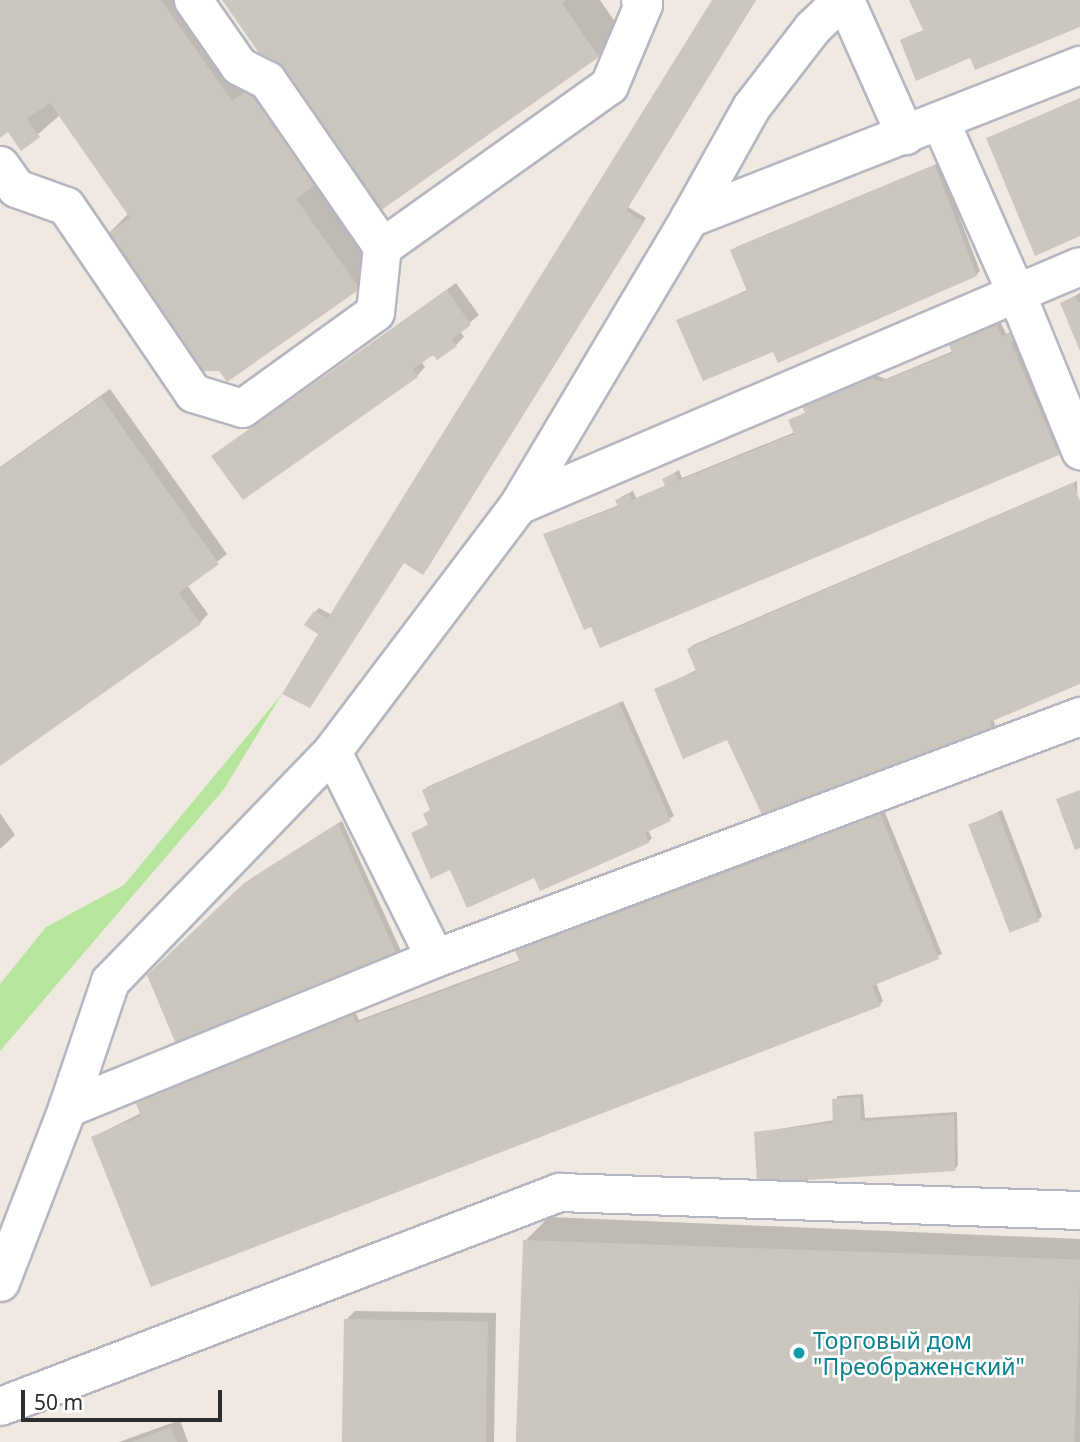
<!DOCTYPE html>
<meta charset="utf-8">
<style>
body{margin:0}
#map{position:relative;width:1080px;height:1442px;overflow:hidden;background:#efe9e1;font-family:"Noto Sans",sans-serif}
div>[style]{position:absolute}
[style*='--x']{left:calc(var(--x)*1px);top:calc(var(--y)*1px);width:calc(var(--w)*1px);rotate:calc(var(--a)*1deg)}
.green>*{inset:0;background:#b6e59e}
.shadow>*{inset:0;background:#0003}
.building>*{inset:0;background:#cbc7bf;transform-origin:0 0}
.roads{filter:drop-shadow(2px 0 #b4b7c1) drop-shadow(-2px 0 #b4b7c1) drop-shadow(0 2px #b4b7c1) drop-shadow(0 -2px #b4b7c1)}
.minor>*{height:37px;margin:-18.5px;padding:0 18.5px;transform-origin:18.5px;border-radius:18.5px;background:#fff}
.dots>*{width:19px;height:19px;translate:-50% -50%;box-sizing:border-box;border:4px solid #fff;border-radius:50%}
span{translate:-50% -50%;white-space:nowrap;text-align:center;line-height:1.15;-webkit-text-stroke:5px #fff;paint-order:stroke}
.culture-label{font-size:23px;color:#0d838f}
.left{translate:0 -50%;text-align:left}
.scale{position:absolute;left:21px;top:1390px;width:201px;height:32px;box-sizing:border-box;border:4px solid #2e2e2e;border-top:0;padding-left:9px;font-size:21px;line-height:24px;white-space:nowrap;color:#2e2e2e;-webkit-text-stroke:5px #fff;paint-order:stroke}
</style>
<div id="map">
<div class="green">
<div style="clip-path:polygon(282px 694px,224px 789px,0 1051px,0 984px,46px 927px,124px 885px)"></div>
</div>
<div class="shadow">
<div style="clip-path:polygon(0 0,201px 0,257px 79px,272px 68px,224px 0,600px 0,622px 32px,598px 56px,374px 213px,382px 264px,358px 288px,104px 238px,129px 213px,60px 115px,22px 148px,9px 130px,0 136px)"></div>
<div style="clip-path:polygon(714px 0,756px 0,628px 207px,646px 218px,427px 569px,404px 561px,321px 634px,315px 612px,319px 608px,332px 615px)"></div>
<div style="clip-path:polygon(1080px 98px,1080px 234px,988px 138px)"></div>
<div style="clip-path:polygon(939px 163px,980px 271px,976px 275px,774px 349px,679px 321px,749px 289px,732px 251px,736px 247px)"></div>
<div style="clip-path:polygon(456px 283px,479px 315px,460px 331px,464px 337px,456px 345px,421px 361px,425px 367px,417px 376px,213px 456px)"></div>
<div style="clip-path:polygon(1080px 293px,1080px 346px,1062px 303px)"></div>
<div style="clip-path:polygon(1000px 321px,1006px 334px,1024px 327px,1015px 340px,1061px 450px,1058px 454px,545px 534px,619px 505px,621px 497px,633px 491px,636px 498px,667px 485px,664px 479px,679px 470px,682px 478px,795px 432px,790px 421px,806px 412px,808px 403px,875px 375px,886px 379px,953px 351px,950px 343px,954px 339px)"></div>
<div style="clip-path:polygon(110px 389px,227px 554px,187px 585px,208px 614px,200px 623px,0 764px,0 467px)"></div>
<div style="clip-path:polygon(1077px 481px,1080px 683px,993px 719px,997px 730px,728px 738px,656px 690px,698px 669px,689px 649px,693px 645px)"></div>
<div style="clip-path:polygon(623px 701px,674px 816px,648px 830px,652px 838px,648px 842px,535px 876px,451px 867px,413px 833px,430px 824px,425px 814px,432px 809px,424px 791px,427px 787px)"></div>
<div style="clip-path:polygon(882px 805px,942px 954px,876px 983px,883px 1001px,880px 1004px,93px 1137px,353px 1007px,359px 1020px,521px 960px,517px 951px,521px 947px,814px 839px)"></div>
<div style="clip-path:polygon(1002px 810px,1042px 916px,1038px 920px,970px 825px)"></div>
<div style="clip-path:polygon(0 813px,15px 835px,0 849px)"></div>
<div style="clip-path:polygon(342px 821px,401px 951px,397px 955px,250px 880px)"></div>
<div style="clip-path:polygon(863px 1094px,865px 1118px,957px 1112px,958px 1165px,955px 1169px,755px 1133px,835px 1120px,837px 1096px)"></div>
<div style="clip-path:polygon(549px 1217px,1080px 1239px,1080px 1442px,516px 1442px,525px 1241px)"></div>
<div style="clip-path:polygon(355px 1311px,496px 1313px,494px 1442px,345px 1442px,346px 1320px)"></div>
<div style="clip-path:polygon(180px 1420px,188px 1442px,119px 1442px)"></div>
</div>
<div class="building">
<div style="clip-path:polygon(0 0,161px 0,232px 101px,248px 90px,315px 185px,296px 199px,360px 289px,227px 382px,219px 371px,195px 371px,102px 238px,130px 218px,50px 103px,27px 119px,40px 137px,21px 151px,8px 132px,0 138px)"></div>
<div style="clip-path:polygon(222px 0,566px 0,562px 3px,599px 57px,373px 216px)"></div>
<div style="clip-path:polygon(712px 0,756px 0,626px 211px,644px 222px,423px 575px,404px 563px,310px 708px,282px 694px,318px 634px,304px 625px,314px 611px,328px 618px)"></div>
<div style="clip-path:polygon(909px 0,1080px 0,1080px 27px,975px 70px,970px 58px,916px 81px,900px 40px,923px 30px)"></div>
<div style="clip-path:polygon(1080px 99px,1080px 236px,1035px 256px,986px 138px)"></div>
<div style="clip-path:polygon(935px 165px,977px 276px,778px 363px,773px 352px,703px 381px,676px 320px,747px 291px,730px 250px)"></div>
<div style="clip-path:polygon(447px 290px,471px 325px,452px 339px,457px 346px,437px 360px,433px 355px,413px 369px,418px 377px,243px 500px,211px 456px)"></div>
<div style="clip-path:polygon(1075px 296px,1080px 304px,1080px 351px,1060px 303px)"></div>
<div style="clip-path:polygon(996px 323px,1002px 337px,1020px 329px,1024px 338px,1011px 343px,1059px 455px,600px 648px,591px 627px,584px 630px,543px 534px,618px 507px,615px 500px,630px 494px,632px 500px,665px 486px,662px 479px,675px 473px,678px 481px,794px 434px,788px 420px,805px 413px,802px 406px,870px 378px,881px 382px,952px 353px,948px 342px)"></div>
<div style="clip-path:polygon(101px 397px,219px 564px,179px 593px,201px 624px,0 766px,0 468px)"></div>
<div style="clip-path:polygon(1073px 483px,1080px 501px,1080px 684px,990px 722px,994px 735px,880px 783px,876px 773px,764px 819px,727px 740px,683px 759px,654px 689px,696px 671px,687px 649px)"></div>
<div style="clip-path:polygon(619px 703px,671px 821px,645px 833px,649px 843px,540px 891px,534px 878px,467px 908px,450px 870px,431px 879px,411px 833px,428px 825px,423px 814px,430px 810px,422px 790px)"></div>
<div style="clip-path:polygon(1080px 790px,1080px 848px,1075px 850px,1056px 799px)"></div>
<div style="clip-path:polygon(878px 808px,939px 959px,872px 986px,881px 1006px,151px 1287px,91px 1137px,141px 1116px,132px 1094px,350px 1009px,356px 1023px,520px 962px,515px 951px,812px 841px,809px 833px)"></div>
<div style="left:998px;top:813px;width:116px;height:32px;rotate:69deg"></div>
<div style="clip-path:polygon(338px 823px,398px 957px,178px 1049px,147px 975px,244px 883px)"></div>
<div style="clip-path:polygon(860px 1097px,861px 1121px,954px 1115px,955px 1171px,757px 1183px,754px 1132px,833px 1123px,832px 1099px)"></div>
<div style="left:523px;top:1240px;width:558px;height:202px;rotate:2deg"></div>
<div style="left:344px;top:1319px;width:144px;height:123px;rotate:1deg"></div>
<div style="clip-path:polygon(171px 1427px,177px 1442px,132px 1442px)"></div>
</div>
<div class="roads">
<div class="minor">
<div style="--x:193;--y:0;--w:80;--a:55.1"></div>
<div style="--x:239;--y:66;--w:31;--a:27"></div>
<div style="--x:267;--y:80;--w:203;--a:55.4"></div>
<div style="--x:845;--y:0;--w:148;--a:66"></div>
<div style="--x:940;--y:121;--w:188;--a:66.2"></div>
<div style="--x:1016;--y:293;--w:69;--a:-22.9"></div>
<div style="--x:0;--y:165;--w:28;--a:55"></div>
<div style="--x:16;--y:188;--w:53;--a:19.8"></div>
<div style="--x:66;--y:206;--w:226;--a:55.8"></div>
<div style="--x:193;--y:393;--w:51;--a:17"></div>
<div style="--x:242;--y:408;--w:164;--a:-35.8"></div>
<div style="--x:375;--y:312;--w:65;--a:-83.9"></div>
<div style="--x:382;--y:247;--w:279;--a:-35.5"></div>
<div style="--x:609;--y:85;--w:88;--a:-67.2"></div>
<div style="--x:643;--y:4;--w:5;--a:-127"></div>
<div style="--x:689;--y:218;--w:127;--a:-60.8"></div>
<div style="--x:751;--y:107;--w:100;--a:-52.3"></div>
<div style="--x:812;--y:28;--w:40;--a:-44"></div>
<div style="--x:518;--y:505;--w:334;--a:-59.2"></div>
<div style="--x:689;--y:218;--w:420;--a:-21.4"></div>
<div style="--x:435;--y:958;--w:231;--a:-116.5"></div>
<div style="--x:332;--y:751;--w:308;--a:-52.9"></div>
<div style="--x:518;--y:505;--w:541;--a:-23.06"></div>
<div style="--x:1016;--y:293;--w:170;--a:67.8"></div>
<div style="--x:67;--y:1108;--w:134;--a:-71.3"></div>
<div style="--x:110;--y:981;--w:320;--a:-46"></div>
<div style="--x:0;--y:1282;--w:186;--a:-68.9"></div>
<div style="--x:67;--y:1108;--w:397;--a:-22.2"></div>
<div style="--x:435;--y:958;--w:689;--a:-20.57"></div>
<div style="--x:0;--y:1406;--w:599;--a:-20.95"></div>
<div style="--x:559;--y:1192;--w:521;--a:1.98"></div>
</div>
</div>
<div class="dots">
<div style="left:799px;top:1353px;background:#0f9aa8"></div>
</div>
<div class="culture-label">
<span class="left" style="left:813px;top:1353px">Торговый дом<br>"Преображенский"</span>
</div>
<div class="scale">50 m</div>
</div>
